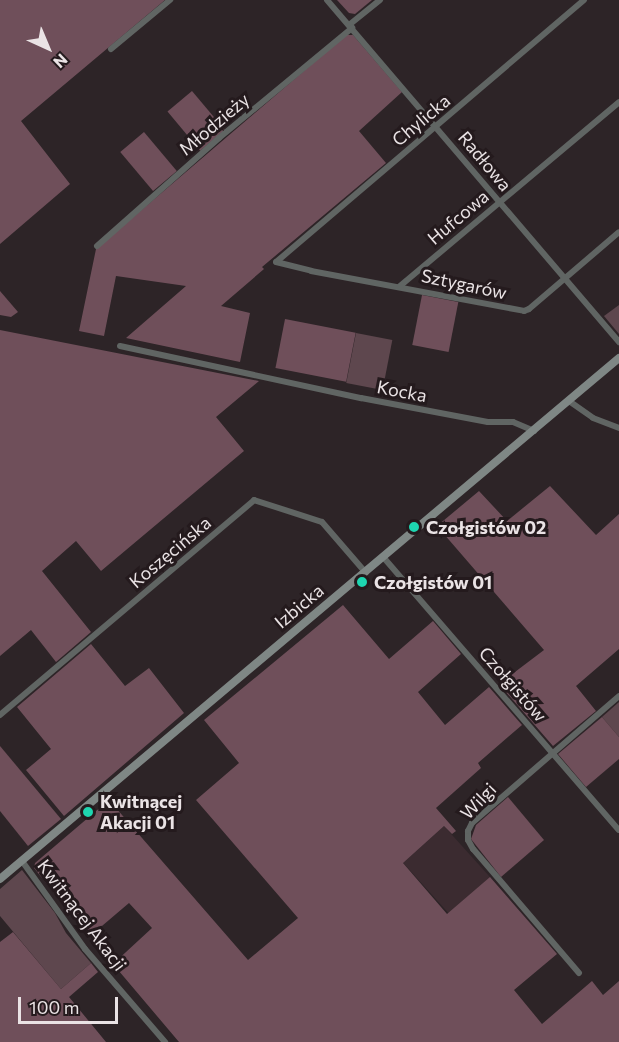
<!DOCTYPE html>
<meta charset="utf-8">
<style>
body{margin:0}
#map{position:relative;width:619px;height:1042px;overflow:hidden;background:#2d2427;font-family:Commissioner,sans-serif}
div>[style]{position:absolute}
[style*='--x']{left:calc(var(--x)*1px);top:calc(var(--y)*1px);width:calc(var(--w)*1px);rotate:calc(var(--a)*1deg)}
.built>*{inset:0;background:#3b2b30;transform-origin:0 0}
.green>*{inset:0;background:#5e474e;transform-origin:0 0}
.forest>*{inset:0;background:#6f4f5a;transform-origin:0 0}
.street>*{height:6px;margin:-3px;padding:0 3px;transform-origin:3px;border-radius:3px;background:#606563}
.secondary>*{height:8px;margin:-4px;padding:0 4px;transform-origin:4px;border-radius:4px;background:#7f8785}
.dots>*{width:16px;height:16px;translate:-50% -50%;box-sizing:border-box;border:3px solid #241a1d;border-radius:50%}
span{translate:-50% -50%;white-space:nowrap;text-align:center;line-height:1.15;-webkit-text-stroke:6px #241a1d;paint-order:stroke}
.street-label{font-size:18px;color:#eae3e5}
.poi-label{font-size:18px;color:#eae3e5;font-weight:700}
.left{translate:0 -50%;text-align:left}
.north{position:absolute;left:18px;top:18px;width:60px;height:60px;-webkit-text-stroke:4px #241a1d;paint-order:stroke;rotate:136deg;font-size:16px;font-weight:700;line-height:24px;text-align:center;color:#eae3e5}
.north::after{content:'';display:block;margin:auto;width:21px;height:27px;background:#eae3e5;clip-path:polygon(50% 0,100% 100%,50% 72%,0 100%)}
.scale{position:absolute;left:18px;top:997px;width:100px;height:27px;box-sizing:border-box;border:3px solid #eae3e5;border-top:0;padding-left:8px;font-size:18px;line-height:21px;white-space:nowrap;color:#eae3e5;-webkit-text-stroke:4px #241a1d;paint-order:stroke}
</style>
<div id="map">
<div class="built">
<div style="left:444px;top:826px;width:69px;height:55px;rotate:48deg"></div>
</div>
<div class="green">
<div style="clip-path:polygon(619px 305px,619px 334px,604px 316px)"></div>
<div style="left:356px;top:333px;width:37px;height:51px;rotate:11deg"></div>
<div style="clip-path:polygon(619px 702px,619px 737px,602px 717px)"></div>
<div style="clip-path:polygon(22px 870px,55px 913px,66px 933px,91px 963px,61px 989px,0 916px,0 889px)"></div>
</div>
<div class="forest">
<div style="clip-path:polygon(0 0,165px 0,21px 121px,70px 184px,0 244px)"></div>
<div style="clip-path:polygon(337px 0,372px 0,355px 14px,349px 13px)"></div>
<div style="clip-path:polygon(346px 35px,353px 35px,402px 92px,359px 131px,386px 163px,262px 267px,264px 269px,221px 306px,250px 313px,240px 362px,126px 338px,186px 286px,116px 276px,104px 336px,79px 331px,96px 249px)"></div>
<div style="left:192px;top:91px;width:51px;height:32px;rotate:50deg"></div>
<div style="left:144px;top:132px;width:51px;height:31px;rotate:50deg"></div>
<div style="clip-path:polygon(0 291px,18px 312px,11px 317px,0 315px)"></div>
<div style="left:422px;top:295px;width:37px;height:51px;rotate:11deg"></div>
<div style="left:285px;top:319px;width:72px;height:50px;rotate:11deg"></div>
<div style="clip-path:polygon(0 330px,259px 381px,216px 417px,244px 451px,101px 571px,76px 541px,42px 571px,91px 632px,56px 662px,31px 630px,0 656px)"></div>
<div style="clip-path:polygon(550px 486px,596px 535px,619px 514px,619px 649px,576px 686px,596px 711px,553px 746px,499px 684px,544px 650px,437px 526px,479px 491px,507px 521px)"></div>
<div style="clip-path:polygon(343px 605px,389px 659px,433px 621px,461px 654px,418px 692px,445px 725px,489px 687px,522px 725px,478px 763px,481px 768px,436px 808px,456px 831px,452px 834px,444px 826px,403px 863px,447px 914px,490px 877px,557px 954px,514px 990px,542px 1024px,592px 981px,603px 995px,619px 981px,619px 1042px,179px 1042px,113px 964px,152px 928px,129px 903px,89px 937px,34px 868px,35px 863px,109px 800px,248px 960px,298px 918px,196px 800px,239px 763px,204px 720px)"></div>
<div style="clip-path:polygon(91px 644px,125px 686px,149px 668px,184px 713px,64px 816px,26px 770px,51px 749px,17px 707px)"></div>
<div style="clip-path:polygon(602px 717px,619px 737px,619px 759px,586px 787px,558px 754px)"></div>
<div style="clip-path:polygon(0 746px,61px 819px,28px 846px,0 811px)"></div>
<div style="clip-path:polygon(508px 797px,544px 840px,501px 877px,471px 839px,476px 825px)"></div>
<div style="clip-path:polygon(13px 932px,61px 989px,91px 963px,98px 972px,69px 997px,106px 1042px,0 1042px,0 942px)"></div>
</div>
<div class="street">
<div style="--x:327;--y:0;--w:450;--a:49.5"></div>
<div style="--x:584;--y:0;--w:404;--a:139.6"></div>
<div style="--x:276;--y:262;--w:36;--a:14"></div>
<div style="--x:311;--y:271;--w:217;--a:10.6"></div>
<div style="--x:524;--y:311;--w:5;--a:-22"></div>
<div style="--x:529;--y:309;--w:118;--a:-40.5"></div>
<div style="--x:349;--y:25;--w:40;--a:-39"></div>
<div style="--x:111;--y:49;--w:77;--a:-39.7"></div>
<div style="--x:97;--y:246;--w:163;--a:-41.5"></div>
<div style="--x:219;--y:138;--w:173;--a:-39.6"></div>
<div style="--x:400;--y:286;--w:286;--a:-40"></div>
<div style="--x:120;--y:346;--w:247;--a:12.2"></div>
<div style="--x:361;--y:398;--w:129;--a:10.7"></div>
<div style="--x:488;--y:422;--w:25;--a:0"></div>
<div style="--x:513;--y:422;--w:23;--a:23"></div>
<div style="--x:569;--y:401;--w:29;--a:35"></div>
<div style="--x:593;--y:418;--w:28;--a:21"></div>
<div style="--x:384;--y:558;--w:359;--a:49.2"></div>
<div style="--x:0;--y:715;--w:333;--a:-40.2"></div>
<div style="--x:254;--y:500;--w:71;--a:17.9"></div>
<div style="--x:322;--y:522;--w:67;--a:49.2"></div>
<div style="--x:22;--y:861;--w:108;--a:54.4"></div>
<div style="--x:85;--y:949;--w:123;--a:49.3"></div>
<div style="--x:579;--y:973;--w:163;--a:-130.5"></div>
<div style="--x:473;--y:849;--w:10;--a:-119"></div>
<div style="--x:468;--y:840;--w:9;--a:-90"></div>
<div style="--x:468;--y:831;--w:9;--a:-63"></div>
<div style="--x:472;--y:823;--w:194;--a:-40.8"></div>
</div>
<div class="secondary">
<div style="--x:0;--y:879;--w:809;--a:-40.09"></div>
</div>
<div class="dots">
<div style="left:414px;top:527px;background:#1ed5b0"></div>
<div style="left:362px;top:582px;background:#1ed5b0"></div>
<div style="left:88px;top:812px;background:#1ed5b0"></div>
</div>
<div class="street-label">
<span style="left:421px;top:120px;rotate:-40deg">Chylicka</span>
<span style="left:214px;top:124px;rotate:-40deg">Młodzieży</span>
<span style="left:485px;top:161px;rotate:50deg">Radłowa</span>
<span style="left:458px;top:217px;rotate:-40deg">Hufcowa</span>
<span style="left:464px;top:284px;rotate:12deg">Sztygarów</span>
<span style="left:402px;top:391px;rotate:11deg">Kocka</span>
<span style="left:170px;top:552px;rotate:-40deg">Koszęcińska</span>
<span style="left:299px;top:606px;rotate:-40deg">Izbicka</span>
<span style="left:513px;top:684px;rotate:49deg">Czołgistów</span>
<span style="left:478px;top:801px;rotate:-46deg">Wilgi</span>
<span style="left:82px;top:915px;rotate:53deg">Kwitnącej Akacji</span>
</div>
<div class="poi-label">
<span class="left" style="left:426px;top:527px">Czołgistów 02</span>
<span class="left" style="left:374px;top:582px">Czołgistów 01</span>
<span class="left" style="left:100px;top:812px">Kwitnącej<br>Akacji 01</span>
</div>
<div class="north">N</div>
<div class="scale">100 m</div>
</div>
